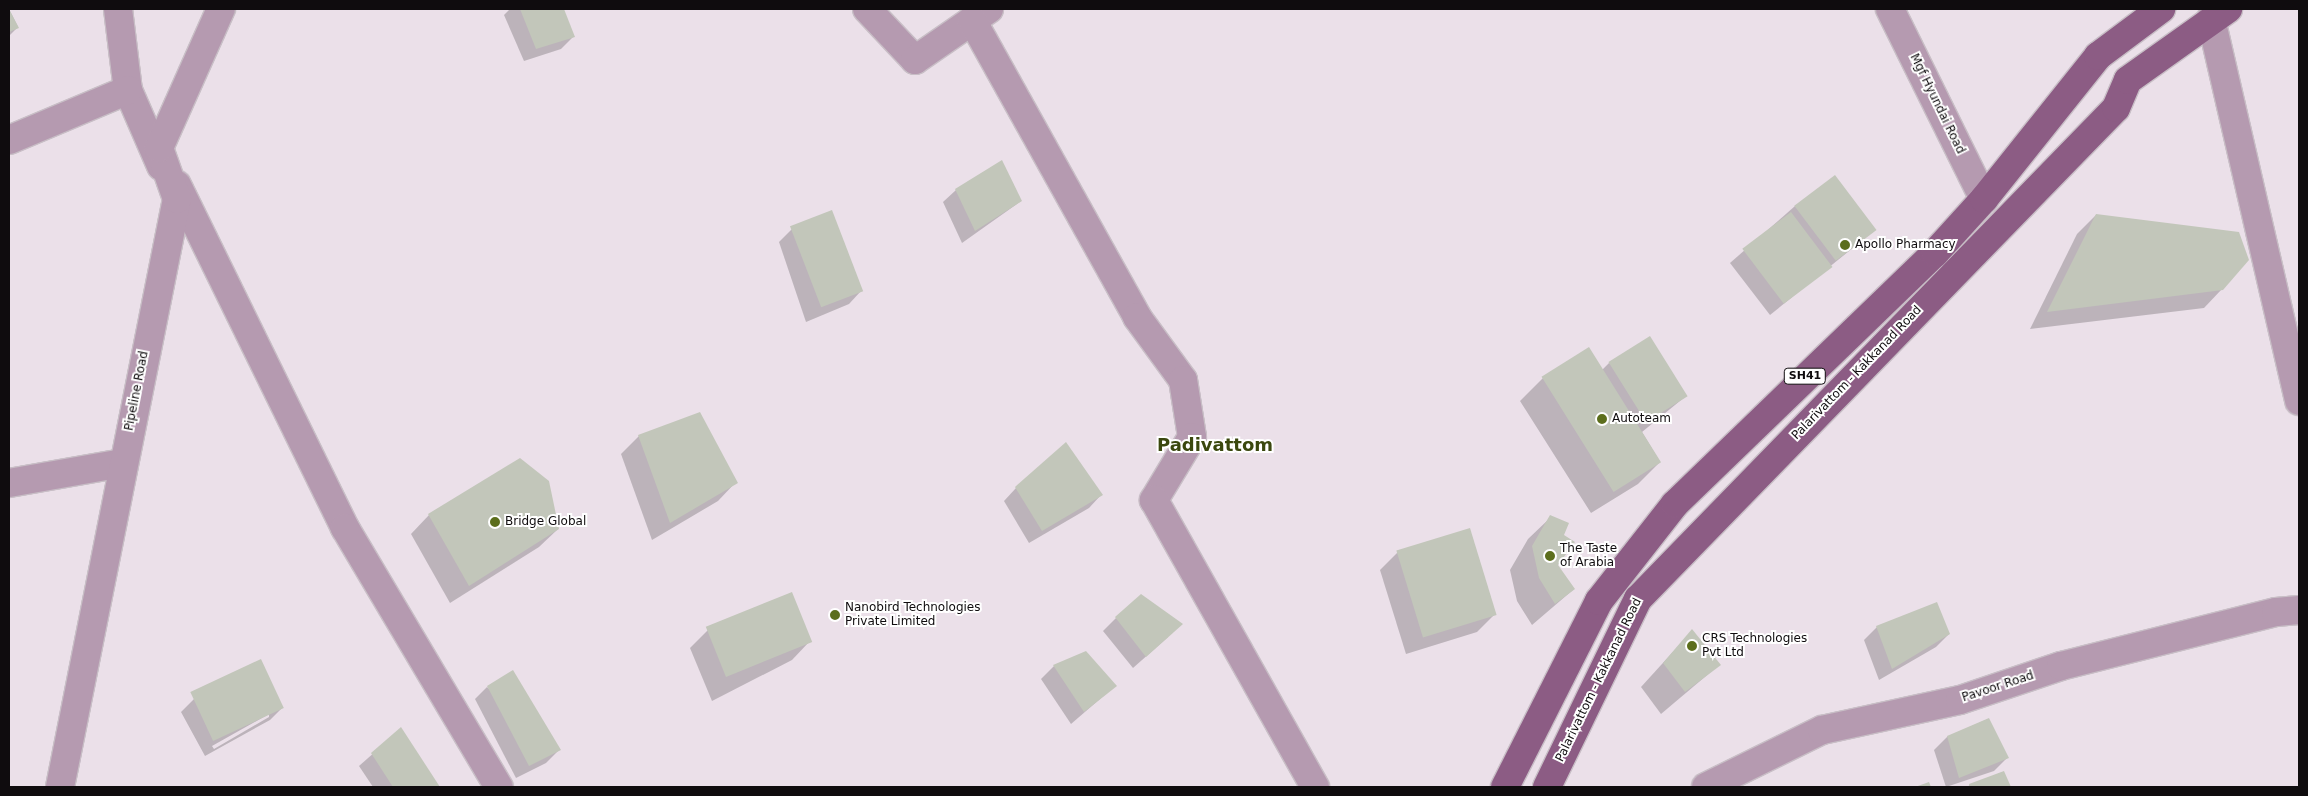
<!DOCTYPE html>
<style>
body{margin:0}
#map{position:relative;width:2308px;height:796px;overflow:hidden;background:#ebe0e9;font-family:"DejaVu Sans",sans-serif}
div>[style]{position:absolute}
[style*='--x']{left:calc(var(--x)*1px);top:calc(var(--y)*1px);width:calc(var(--w)*1px);rotate:calc(var(--a)*1deg)}
.shadow>*{inset:0;background:#0003}
.building>*{inset:0;background:#c2c6ba;transform-origin:0 0}
.roads{filter:drop-shadow(1px 0 #c8bec6) drop-shadow(-1px 0 #c8bec6) drop-shadow(0 1px #c8bec6) drop-shadow(0 -1px #c8bec6)}
.minor>*{height:28px;margin:-14px;padding:0 14px;transform-origin:14px;border-radius:14px;background:#b59ab0}
.primary>*{height:28px;margin:-14px;padding:0 14px;transform-origin:14px;border-radius:14px;background:#8c5c84}
.dots>*{width:14px;height:14px;translate:-50% -50%;box-sizing:border-box;border:2px solid #fff;border-radius:50%}
span{translate:-50% -50%;white-space:nowrap;text-align:center;line-height:1.15;-webkit-text-stroke:4px #fff;paint-order:stroke}
.shield-label span{padding:1px 4px;background:#fff;border:1px solid;border-radius:4px;-webkit-text-stroke-width:0}
.shield-label{font-size:11px;color:#0f0c0e;font-weight:700}
.street-label{font-size:12px;color:#0f0c0e}
.poi-label{font-size:12px;color:#0f0c0e}
.left{translate:0 -50%;text-align:left}
.district-label{font-size:18px;color:#3a470e;font-weight:700}
.frame{position:absolute;inset:0;border:10px solid #0f0c0e;pointer-events:none}
</style>
<div id="map">
<div class="shadow">
<div style="clip-path:polygon(9px 9px,18px 27px,9px 36px)"></div>
<div style="clip-path:polygon(510px 9px,562px 9px,574px 36px,561px 49px,524px 61px,504px 15px)"></div>
<div style="clip-path:polygon(956px 190px,1021px 201px,962px 243px,943px 202px)"></div>
<div style="clip-path:polygon(1795px 206px,1875px 230px,1770px 315px,1730px 263px)"></div>
<div style="clip-path:polygon(2096px 215px,2222px 289px,2204px 308px,2030px 329px,2077px 234px)"></div>
<div style="clip-path:polygon(792px 229px,861px 291px,849px 304px,806px 322px,779px 242px)"></div>
<div style="clip-path:polygon(1609px 363px,1686px 396px,1642px 432px,1660px 462px,1638px 484px,1591px 513px,1520px 401px,1543px 378px,1602px 370px)"></div>
<div style="clip-path:polygon(639px 436px,736px 482px,718px 501px,652px 540px,621px 454px)"></div>
<div style="clip-path:polygon(1016px 488px,1101px 495px,1089px 508px,1029px 543px,1004px 501px)"></div>
<div style="clip-path:polygon(429px 515px,558px 529px,539px 547px,450px 603px,411px 534px)"></div>
<div style="clip-path:polygon(1551px 517px,1562px 536px,1556px 565px,1574px 589px,1532px 625px,1517px 601px,1510px 570px,1528px 539px)"></div>
<div style="clip-path:polygon(1398px 552px,1495px 614px,1477px 632px,1406px 654px,1380px 570px)"></div>
<div style="clip-path:polygon(1116px 618px,1168px 637px,1133px 668px,1103px 631px)"></div>
<div style="clip-path:polygon(1877px 627px,1949px 634px,1936px 647px,1879px 680px,1864px 640px)"></div>
<div style="clip-path:polygon(708px 630px,810px 641px,792px 660px,712px 701px,690px 648px)"></div>
<div style="clip-path:polygon(1692px 631px,1719px 665px,1661px 714px,1641px 687px)"></div>
<div style="clip-path:polygon(1086px 653px,1115px 686px,1071px 724px,1041px 679px,1054px 666px)"></div>
<div style="clip-path:polygon(487px 687px,559px 750px,546px 763px,516px 778px,475px 699px)"></div>
<div style="clip-path:polygon(evenodd,194px 699px,282px 708px,270px 720px,205px 756px,181px 712px,194px 699px,269px 714px,269px 717px,214px 749px,212px 746px,269px 714px)"></div>
<div style="clip-path:polygon(1988px 719px,2007px 758px,1994px 771px,1946px 787px,1934px 750px,1947px 737px)"></div>
<div style="clip-path:polygon(401px 729px,438px 787px,373px 787px,359px 766px)"></div>
<div style="clip-path:polygon(2003px 772px,2010px 787px,1967px 787px,1970px 785px)"></div>
</div>
<div class="building">
<div style="clip-path:polygon(9px 9px,19px 28px,9px 32px)"></div>
<div style="clip-path:polygon(520px 9px,564px 9px,575px 37px,536px 49px)"></div>
<div style="clip-path:polygon(1002px 160px,1022px 201px,975px 231px,955px 189px)"></div>
<div style="left:1835px;top:175px;width:69px;height:51px;rotate:53deg"></div>
<div style="left:832px;top:210px;width:87px;height:45px;rotate:69deg"></div>
<div style="left:1791px;top:212px;width:69px;height:61px;rotate:53deg"></div>
<div style="clip-path:polygon(2096px 214px,2239px 232px,2249px 260px,2223px 290px,2047px 312px)"></div>
<div style="left:1650px;top:336px;width:71px;height:49px;rotate:58deg"></div>
<div style="left:1589px;top:347px;width:136px;height:56px;rotate:58deg"></div>
<div style="clip-path:polygon(700px 412px,738px 483px,670px 523px,638px 435px)"></div>
<div style="clip-path:polygon(1066px 442px,1103px 495px,1042px 531px,1015px 487px)"></div>
<div style="clip-path:polygon(520px 458px,549px 481px,559px 529px,469px 586px,428px 514px)"></div>
<div style="clip-path:polygon(1550px 515px,1569px 523px,1564px 535px,1575px 542px,1558px 565px,1575px 589px,1555px 604px,1539px 578px,1532px 546px)"></div>
<div style="left:1470px;top:528px;width:91px;height:77px;rotate:73deg"></div>
<div style="left:792px;top:592px;width:54px;height:93px;rotate:68deg"></div>
<div style="clip-path:polygon(1141px 594px,1183px 624px,1146px 657px,1115px 617px)"></div>
<div style="clip-path:polygon(1937px 602px,1950px 634px,1892px 669px,1876px 626px)"></div>
<div style="clip-path:polygon(1692px 629px,1721px 665px,1685px 692px,1663px 663px)"></div>
<div style="clip-path:polygon(1086px 651px,1117px 686px,1084px 712px,1053px 665px)"></div>
<div style="left:261px;top:659px;width:54px;height:78px;rotate:65deg"></div>
<div style="clip-path:polygon(513px 670px,561px 750px,529px 766px,487px 686px)"></div>
<div style="clip-path:polygon(1989px 718px,2009px 758px,1959px 778px,1947px 736px)"></div>
<div style="clip-path:polygon(401px 727px,440px 787px,393px 787px,371px 753px)"></div>
<div style="clip-path:polygon(2004px 771px,2011px 787px,1970px 787px,1969px 784px)"></div>
<div style="clip-path:polygon(1929px 782px,1931px 787px,1915px 787px)"></div>
</div>
<div class="roads">
<div class="minor">
<div style="--x:118;--y:9;--w:82;--a:83"></div>
<div style="--x:128;--y:90;--w:83;--a:66.5"></div>
<div style="--x:867;--y:9;--w:70;--a:46.7"></div>
<div style="--x:915;--y:60;--w:90;--a:-34.6"></div>
<div style="--x:1890;--y:9;--w:212;--a:63.7"></div>
<div style="--x:2211;--y:19;--w:392;--a:77"></div>
<div style="--x:972;--y:20;--w:340;--a:60.9"></div>
<div style="--x:1137;--y:317;--w:78;--a:53.9"></div>
<div style="--x:1183;--y:380;--w:58;--a:81"></div>
<div style="--x:1192;--y:437;--w:74;--a:121.1"></div>
<div style="--x:1154;--y:500;--w:329;--a:60.7"></div>
<div style="--x:9;--y:140;--w:129;--a:-22.8"></div>
<div style="--x:177;--y:185;--w:382;--a:63.9"></div>
<div style="--x:345;--y:528;--w:301;--a:59.3"></div>
<div style="--x:9;--y:483;--w:116;--a:-10"></div>
<div style="--x:60;--y:787;--w:600;--a:-78.75"></div>
<div style="--x:177;--y:199;--w:54;--a:-109.4"></div>
<div style="--x:159;--y:148;--w:152;--a:-66"></div>
<div style="--x:1706;--y:787;--w:129;--a:-26.2"></div>
<div style="--x:1822;--y:730;--w:141;--a:-12.3"></div>
<div style="--x:1960;--y:700;--w:107;--a:-18.6"></div>
<div style="--x:2061;--y:666;--w:222;--a:-14.1"></div>
<div style="--x:2276;--y:612;--w:23;--a:-5"></div>
</div>
<div class="primary">
<div style="--x:1505;--y:787;--w:208;--a:-63.2"></div>
<div style="--x:1599;--y:601;--w:123;--a:-51.9"></div>
<div style="--x:1675;--y:504;--w:361;--a:-44"></div>
<div style="--x:1935;--y:253;--w:73;--a:-47.8"></div>
<div style="--x:1984;--y:199;--w:183;--a:-51.4"></div>
<div style="--x:2098;--y:56;--w:79;--a:-36.7"></div>
<div style="--x:1547;--y:787;--w:209;--a:-64.2"></div>
<div style="--x:1638;--y:599;--w:685;--a:-45.77"></div>
<div style="--x:2116;--y:108;--w:30;--a:-67"></div>
<div style="--x:2128;--y:80;--w:123;--a:-35.4"></div>
</div>
</div>
<div class="dots">
<div style="left:1845px;top:245px;background:#5c6e1c"></div>
<div style="left:1602px;top:419px;background:#5c6e1c"></div>
<div style="left:495px;top:522px;background:#5c6e1c"></div>
<div style="left:1550px;top:556px;background:#5c6e1c"></div>
<div style="left:835px;top:615px;background:#5c6e1c"></div>
<div style="left:1692px;top:646px;background:#5c6e1c"></div>
</div>
<div class="shield-label">
<span style="left:1805px;top:376px">SH41</span>
</div>
<div class="street-label">
<span style="left:1937px;top:104px;rotate:64deg">Mgf Hyundai Road</span>
<span style="left:1857px;top:373px;rotate:-46deg">Palarivattom - Kakkanad Road</span>
<span style="left:137px;top:391px;rotate:-79deg">Pipeline Road</span>
<span style="left:1599px;top:680px;rotate:-64deg">Palarivattom - Kakkanad Road</span>
<span style="left:1998px;top:687px;rotate:-18deg">Pavoor Road</span>
</div>
<div class="poi-label">
<span class="left" style="left:1855px;top:245px">Apollo Pharmacy</span>
<span class="left" style="left:1612px;top:419px">Autoteam</span>
<span class="left" style="left:505px;top:522px">Bridge Global</span>
<span class="left" style="left:1560px;top:556px">The Taste<br>of Arabia</span>
<span class="left" style="left:845px;top:615px">Nanobird Technologies<br>Private Limited</span>
<span class="left" style="left:1702px;top:646px">CRS Technologies<br>Pvt Ltd</span>
</div>
<div class="district-label">
<span style="left:1215px;top:445px">Padivattom</span>
</div>
<div class="frame"></div>
</div>
